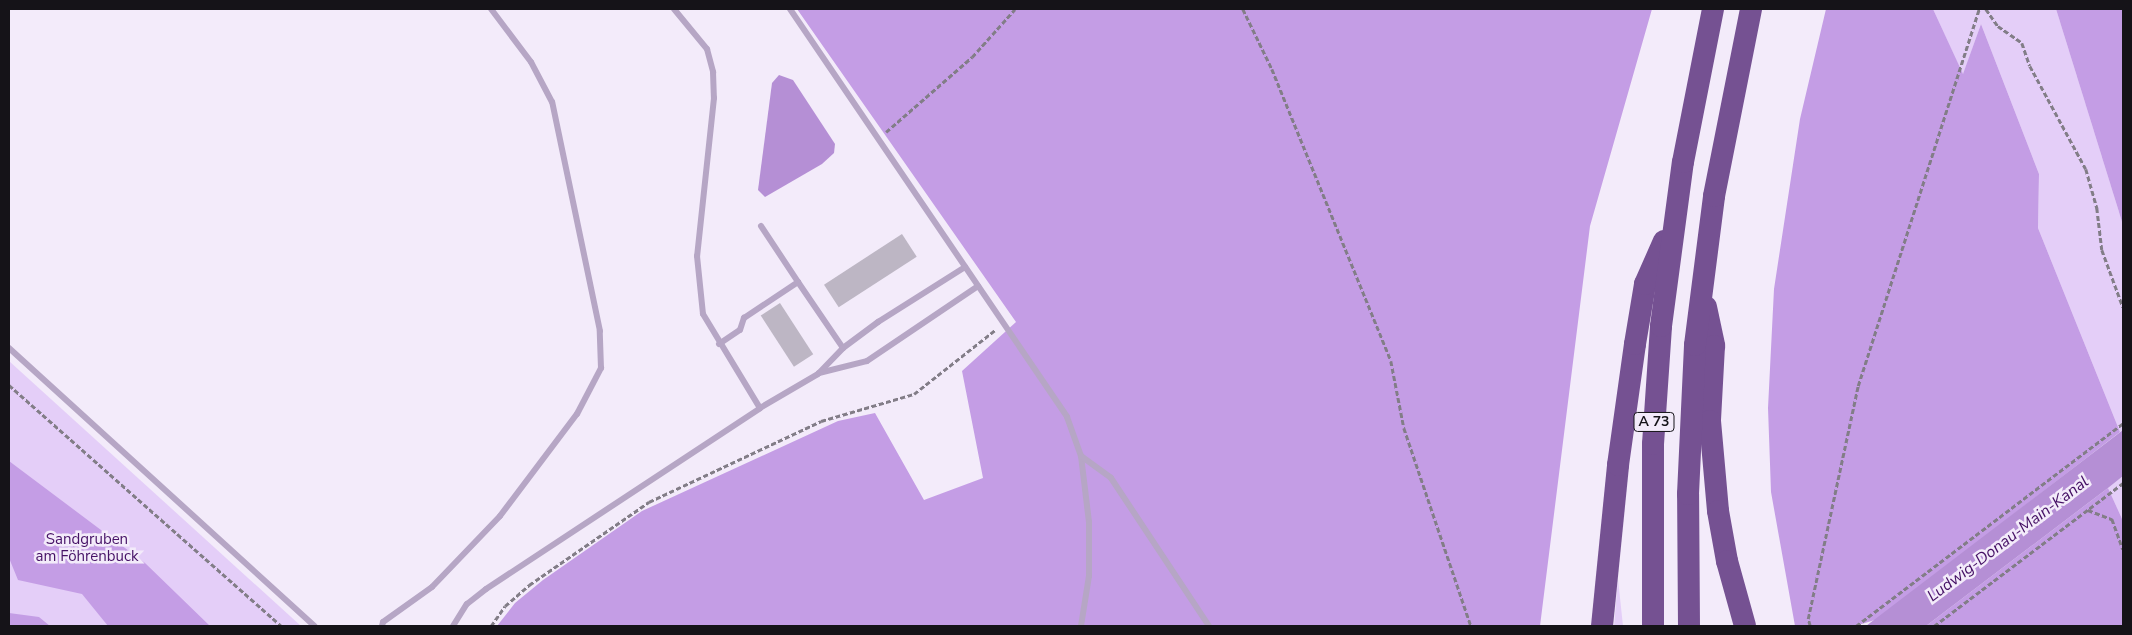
<!DOCTYPE html>
<meta charset="utf-8">
<style>
body{margin:0}
#map{position:relative;width:2132px;height:635px;overflow:hidden;background:#f3ebfa;font-family:"Nunito Sans",sans-serif}
div>[style]{position:absolute}
[style*='--x']{left:calc(var(--x)*1px);top:calc(var(--y)*1px);width:calc(var(--w)*1px);rotate:calc(var(--a)*1deg)}
.green>*{inset:0;background:#e4cef8}
.forest>*{inset:0;background:#c49de5}
.water>*{inset:0;background:#b58fd5}
.building>*{inset:0;background:#bdb6c4;transform-origin:0 0}
.path>*{height:2.5px;margin-top:-1.25px;transform-origin:0;background:repeating-linear-gradient(90deg,#827d87 0 5px,transparent 0 7.5px)}
.lane>*{height:6px;margin:-3px;padding:0 3px;transform-origin:3px;border-radius:3px;background:#b6a6c5}
.highway>*{height:22px;margin:-11px;padding:0 11px;transform-origin:11px;border-radius:11px;background:#755192}
span{translate:-50% -50%;white-space:nowrap;text-align:center;line-height:1.15;-webkit-text-stroke:5px #f3ebfa;paint-order:stroke}
.shield-label span{padding:1px 4px;background:#f3ebfa;border:1px solid;border-radius:4px;-webkit-text-stroke-width:0}
.shield-label{font-size:14px;color:#151318;font-weight:700}
.park-label{font-size:15px;color:#461266}
.water-label{font-size:16px;color:#440f64;font-style:italic}
.frame{position:absolute;inset:0;border:10px solid #151318;pointer-events:none}
</style>
<div id="map">
<div class="green">
<div style="clip-path:polygon(1933px 9px,2056px 9px,2123px 225px,2123px 430px,2120px 432px,2038px 228px,2039px 174px,1981px 24px,1963px 75px)"></div>
<div style="clip-path:polygon(9px 361px,301px 626px,9px 626px)"></div>
<div style="clip-path:polygon(2123px 476px,2123px 521px,2108px 488px)"></div>
<div style="clip-path:polygon(1618px 579px,1623px 626px,1614px 626px)"></div>
</div>
<div class="forest">
<div style="clip-path:polygon(797px 9px,1652px 9px,1590px 226px,1540px 626px,497px 626px,515px 603px,543px 580px,642px 511px,838px 421px,875px 413px,924px 500px,983px 478px,962px 371px,1016px 322px)"></div>
<div style="clip-path:polygon(1826px 9px,1933px 9px,1963px 74px,1981px 24px,2039px 174px,2038px 228px,2120px 432px,1878px 619px,1855px 626px,1795px 626px,1771px 492px,1768px 408px,1774px 289px,1800px 119px)"></div>
<div style="clip-path:polygon(2056px 9px,2123px 9px,2123px 225px)"></div>
<div style="clip-path:polygon(9px 461px,145px 563px,210px 626px,108px 626px,82px 594px,18px 580px,9px 558px)"></div>
<div style="clip-path:polygon(2108px 488px,2123px 521px,2123px 626px,1926px 626px)"></div>
<div style="clip-path:polygon(9px 613px,39px 617px,50px 626px,9px 626px)"></div>
</div>
<div class="water">
<div style="clip-path:polygon(779px 75px,793px 80px,835px 144px,834px 153px,822px 164px,765px 197px,758px 190px,772px 83px)"></div>
<div style="clip-path:polygon(2123px 430px,2123px 476px,2108px 488px,1926px 626px,1866px 626px)"></div>
</div>
<div class="building">
<div style="left:902px;top:234px;width:27px;height:93px;rotate:57deg"></div>
<div style="left:780px;top:303px;width:61px;height:23px;rotate:57deg"></div>
</div>
<div class="path">
<div style="--x:1243;--y:9;--w:67;--a:64.2"></div>
<div style="--x:1272;--y:69;--w:315;--a:67.8"></div>
<div style="--x:1391;--y:361;--w:68;--a:79"></div>
<div style="--x:1404;--y:428;--w:209;--a:71.3"></div>
<div style="--x:1986;--y:9;--w:21;--a:55"></div>
<div style="--x:1998;--y:26;--w:29;--a:35"></div>
<div style="--x:2022;--y:43;--w:24;--a:71"></div>
<div style="--x:2030;--y:66;--w:117;--a:61.5"></div>
<div style="--x:2086;--y:169;--w:41;--a:74.2"></div>
<div style="--x:2097;--y:208;--w:42;--a:83.2"></div>
<div style="--x:2102;--y:250;--w:61;--a:69.8"></div>
<div style="--x:886;--y:132;--w:114;--a:-41.1"></div>
<div style="--x:972;--y:57;--w:64;--a:-48.1"></div>
<div style="--x:9;--y:385;--w:363;--a:41.5"></div>
<div style="--x:2088;--y:510;--w:26;--a:21"></div>
<div style="--x:2112;--y:519;--w:32;--a:70"></div>
<div style="--x:491;--y:626;--w:24;--a:-55"></div>
<div style="--x:505;--y:606;--w:32;--a:-41"></div>
<div style="--x:529;--y:585;--w:146;--a:-34.7"></div>
<div style="--x:649;--y:502;--w:190;--a:-25.2"></div>
<div style="--x:821;--y:421;--w:97;--a:-16.2"></div>
<div style="--x:914;--y:394;--w:103;--a:-38.3"></div>
<div style="--x:1810;--y:626;--w:7;--a:-106"></div>
<div style="--x:1808;--y:619;--w:238;--a:-77.9"></div>
<div style="--x:1858;--y:386;--w:396;--a:-72.2"></div>
<div style="--x:1856;--y:626;--w:335;--a:-37.2"></div>
<div style="--x:1934;--y:626;--w:237;--a:-37.1"></div>
</div>
<div class="lane">
<div style="--x:674;--y:9;--w:52;--a:50.5"></div>
<div style="--x:707;--y:49;--w:24;--a:75"></div>
<div style="--x:713;--y:72;--w:26;--a:88"></div>
<div style="--x:714;--y:98;--w:159;--a:96.1"></div>
<div style="--x:697;--y:256;--w:58;--a:84.1"></div>
<div style="--x:703;--y:314;--w:110;--a:58.8"></div>
<div style="--x:790;--y:9;--w:493;--a:55.8"></div>
<div style="--x:1067;--y:417;--w:41;--a:70.3"></div>
<div style="--x:1081;--y:456;--w:66;--a:83.1"></div>
<div style="--x:1089;--y:522;--w:54;--a:90"></div>
<div style="--x:1089;--y:576;--w:51;--a:99.1"></div>
<div style="--x:761;--y:226;--w:67;--a:56.5"></div>
<div style="--x:719;--y:344;--w:25;--a:-34"></div>
<div style="--x:740;--y:330;--w:13;--a:-72"></div>
<div style="--x:744;--y:318;--w:65;--a:-33.7"></div>
<div style="--x:798;--y:282;--w:80;--a:55.7"></div>
<div style="--x:9;--y:348;--w:413;--a:42.3"></div>
<div style="--x:819;--y:373;--w:49;--a:-14"></div>
<div style="--x:867;--y:361;--w:134;--a:-34"></div>
<div style="--x:1081;--y:456;--w:37;--a:36"></div>
<div style="--x:1111;--y:478;--w:178;--a:56.5"></div>
<div style="--x:382;--y:626;--w:4;--a:-76"></div>
<div style="--x:383;--y:622;--w:60;--a:-35.5"></div>
<div style="--x:432;--y:587;--w:98;--a:-46.2"></div>
<div style="--x:500;--y:516;--w:128;--a:-53"></div>
<div style="--x:577;--y:414;--w:52;--a:-62.4"></div>
<div style="--x:601;--y:368;--w:37;--a:-92"></div>
<div style="--x:600;--y:331;--w:234;--a:-101.8"></div>
<div style="--x:552;--y:102;--w:45;--a:-117.7"></div>
<div style="--x:531;--y:62;--w:66;--a:-127"></div>
<div style="--x:453;--y:626;--w:26;--a:-58"></div>
<div style="--x:467;--y:604;--w:24;--a:-38"></div>
<div style="--x:486;--y:589;--w:328;--a:-33.4"></div>
<div style="--x:760;--y:408;--w:67;--a:-30.4"></div>
<div style="--x:818;--y:374;--w:36;--a:-46"></div>
<div style="--x:843;--y:348;--w:44;--a:-36.6"></div>
<div style="--x:878;--y:322;--w:103;--a:-32.3"></div>
</div>
<div class="highway">
<div style="--x:1706;--y:307;--w:40;--a:78"></div>
<div style="--x:1714;--y:346;--w:75;--a:93.1"></div>
<div style="--x:1710;--y:421;--w:90;--a:84.9"></div>
<div style="--x:1718;--y:511;--w:51;--a:79.8"></div>
<div style="--x:1727;--y:561;--w:67;--a:74.5"></div>
<div style="--x:1602;--y:626;--w:162;--a:-84.3"></div>
<div style="--x:1618;--y:465;--w:122;--a:-82"></div>
<div style="--x:1635;--y:344;--w:61;--a:-80.5"></div>
<div style="--x:1645;--y:284;--w:47;--a:-66.2"></div>
<div style="--x:1653;--y:626;--w:182;--a:-90"></div>
<div style="--x:1653;--y:444;--w:118;--a:-86.1"></div>
<div style="--x:1661;--y:326;--w:165;--a:-82.4"></div>
<div style="--x:1683;--y:162;--w:156;--a:-78.9"></div>
<div style="--x:1689;--y:626;--w:132;--a:-90.4"></div>
<div style="--x:1688;--y:494;--w:149;--a:-87.3"></div>
<div style="--x:1695;--y:345;--w:150;--a:-82.7"></div>
<div style="--x:1714;--y:196;--w:191;--a:-78.8"></div>
</div>
<div class="shield-label">
<span style="left:1654px;top:422px">A 73</span>
</div>
<div class="park-label">
<span style="left:87px;top:548px">Sandgruben<br>am Föhrenbuck</span>
</div>
<div class="water-label">
<span style="left:2008px;top:539px;rotate:-37deg">Ludwig-Donau-Main-Kanal</span>
</div>
<div class="frame"></div>
</div>
